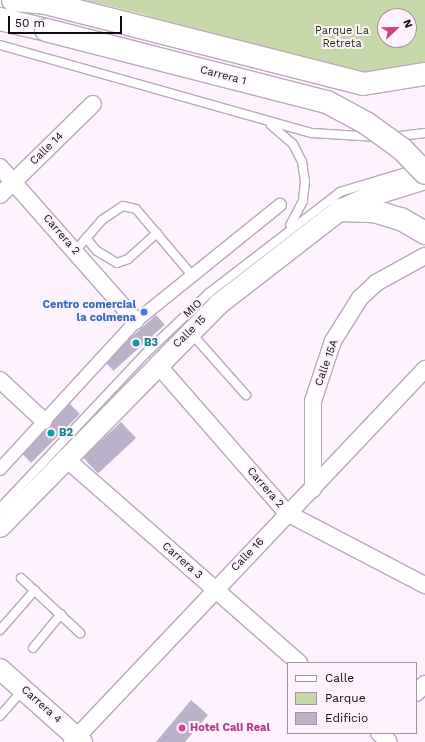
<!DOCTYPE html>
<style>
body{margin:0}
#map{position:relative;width:425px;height:742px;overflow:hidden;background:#fdf2fe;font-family:"Work Sans",sans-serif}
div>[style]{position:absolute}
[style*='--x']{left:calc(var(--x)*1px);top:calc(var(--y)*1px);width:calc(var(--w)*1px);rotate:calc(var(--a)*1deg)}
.green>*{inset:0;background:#c6d8a9}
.building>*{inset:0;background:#bbb1c9;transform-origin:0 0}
.roads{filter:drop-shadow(1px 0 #baa8bc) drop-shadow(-1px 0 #baa8bc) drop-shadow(0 1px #baa8bc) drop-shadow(0 -1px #baa8bc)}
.service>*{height:8px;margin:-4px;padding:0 4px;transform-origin:4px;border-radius:4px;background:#fff}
.pedestrian>*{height:12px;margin:-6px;padding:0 6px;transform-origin:6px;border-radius:6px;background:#fff}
.minor>*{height:16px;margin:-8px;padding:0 8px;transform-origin:8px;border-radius:8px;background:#fff}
.tertiary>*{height:20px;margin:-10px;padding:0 10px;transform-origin:10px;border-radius:10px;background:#fff}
.primary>*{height:22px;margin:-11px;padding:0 11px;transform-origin:11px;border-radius:11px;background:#fff}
.bridges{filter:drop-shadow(1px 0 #baa8bc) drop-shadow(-1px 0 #baa8bc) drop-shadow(0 1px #baa8bc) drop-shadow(0 -1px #baa8bc)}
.primary-bridge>*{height:22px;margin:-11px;padding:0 11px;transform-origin:11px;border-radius:11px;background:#fff}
.dots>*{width:11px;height:11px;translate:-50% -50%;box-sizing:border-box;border:2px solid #fdf2fe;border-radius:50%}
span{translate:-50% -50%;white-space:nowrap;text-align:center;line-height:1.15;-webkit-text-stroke:4px #fdf2fe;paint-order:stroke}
.park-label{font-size:11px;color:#283607}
.street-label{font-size:11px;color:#110a11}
.shop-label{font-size:11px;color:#366cbe;font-weight:700}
.right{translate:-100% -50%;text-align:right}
.culture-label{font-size:11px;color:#0d838f;font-weight:700}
.left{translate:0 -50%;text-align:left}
.hotel-label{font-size:11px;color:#b23c85;font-weight:700}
.legend{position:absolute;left:287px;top:662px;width:130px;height:72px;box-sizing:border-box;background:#fdf2fe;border:1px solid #9f959f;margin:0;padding:5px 7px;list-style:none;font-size:12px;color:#110a11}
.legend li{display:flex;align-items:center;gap:8px;height:20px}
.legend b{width:20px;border:1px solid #9f959f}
.north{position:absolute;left:377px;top:8px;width:40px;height:40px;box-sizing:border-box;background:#fdf2fe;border:1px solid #9f959f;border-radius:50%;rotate:68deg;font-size:11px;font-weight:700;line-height:16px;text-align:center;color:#110a11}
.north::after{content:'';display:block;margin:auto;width:14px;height:18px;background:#cc437f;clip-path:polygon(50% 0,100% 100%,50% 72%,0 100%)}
.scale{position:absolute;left:8px;top:16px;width:114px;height:18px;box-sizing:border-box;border:2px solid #110a11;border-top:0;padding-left:5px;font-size:12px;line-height:14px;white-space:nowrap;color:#110a11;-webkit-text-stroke:3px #fdf2fe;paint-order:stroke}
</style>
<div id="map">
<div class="green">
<div style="clip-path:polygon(evenodd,84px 0,425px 0,425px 74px,399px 80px,245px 55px,146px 15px,84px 0,385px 16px,409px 16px,409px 40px,385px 40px,385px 16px)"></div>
</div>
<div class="building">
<div style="left:156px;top:315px;width:13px;height:69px;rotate:48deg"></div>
<div style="left:70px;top:404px;width:14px;height:69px;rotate:45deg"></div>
<div style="left:121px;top:422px;width:22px;height:52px;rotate:47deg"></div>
<div style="clip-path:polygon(191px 700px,208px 715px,185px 742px,156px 742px)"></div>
</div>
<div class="roads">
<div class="service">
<div style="--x:0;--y:45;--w:324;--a:15.8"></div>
<div style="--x:312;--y:133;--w:65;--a:3.5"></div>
<div style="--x:271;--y:125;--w:29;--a:41"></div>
<div style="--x:293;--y:144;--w:20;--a:63"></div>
<div style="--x:302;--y:162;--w:19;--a:81"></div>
<div style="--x:305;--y:181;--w:20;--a:96"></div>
<div style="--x:303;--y:201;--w:27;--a:118"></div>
<div style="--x:392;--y:137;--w:33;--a:-7"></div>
<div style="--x:86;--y:238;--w:17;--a:50"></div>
<div style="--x:97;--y:251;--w:23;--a:31"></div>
<div style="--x:117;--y:263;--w:12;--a:-20"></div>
<div style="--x:128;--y:259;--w:39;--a:-42"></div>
<div style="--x:75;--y:251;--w:41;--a:-48.9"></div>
<div style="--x:102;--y:220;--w:25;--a:-34"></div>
<div style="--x:123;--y:206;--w:13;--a:13"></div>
<div style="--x:136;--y:209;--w:85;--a:49.8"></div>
<div style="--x:191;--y:333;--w:83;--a:48.4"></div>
<div style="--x:0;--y:508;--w:213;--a:-46.7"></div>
<div style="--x:146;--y:353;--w:87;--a:-43.6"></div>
<div style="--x:209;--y:293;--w:165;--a:-37.6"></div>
<div style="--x:340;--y:192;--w:79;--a:-16.8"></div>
<div style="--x:21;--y:578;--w:81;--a:43"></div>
<div style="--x:0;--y:630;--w:53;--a:-48.8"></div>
<div style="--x:33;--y:648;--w:44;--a:-50.5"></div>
<div style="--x:0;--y:716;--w:35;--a:-49"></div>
</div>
<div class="pedestrian">
<div style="--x:0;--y:469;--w:201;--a:-47.4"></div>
<div style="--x:136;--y:321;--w:185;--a:-38.9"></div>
</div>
<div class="minor">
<div style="--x:0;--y:167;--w:205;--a:48.6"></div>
<div style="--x:0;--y:195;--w:130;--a:-44.4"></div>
<div style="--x:157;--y:364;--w:198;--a:48.9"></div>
<div style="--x:287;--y:513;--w:156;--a:27.6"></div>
<div style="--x:0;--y:380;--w:60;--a:43"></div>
<div style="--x:65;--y:458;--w:311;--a:41.2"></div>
<div style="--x:313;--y:489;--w:88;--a:-90"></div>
<div style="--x:313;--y:401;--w:63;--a:-71.6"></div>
<div style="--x:333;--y:341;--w:51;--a:-57.9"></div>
<div style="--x:360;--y:298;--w:22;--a:-43"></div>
<div style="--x:376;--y:283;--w:56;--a:-28.9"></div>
<div style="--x:416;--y:693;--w:13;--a:-45"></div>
<div style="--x:379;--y:733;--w:13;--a:42"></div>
<div style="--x:72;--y:742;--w:514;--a:-46.58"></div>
</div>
<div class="tertiary">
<div style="--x:0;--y:527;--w:313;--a:-45.5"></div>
<div style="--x:219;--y:304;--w:153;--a:-37.8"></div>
<div style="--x:340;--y:210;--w:37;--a:-24"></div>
<div style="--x:374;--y:195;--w:53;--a:-17.4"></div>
<div style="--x:0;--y:669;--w:110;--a:41.7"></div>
</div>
<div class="primary">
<div style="--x:13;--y:0;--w:33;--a:5"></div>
<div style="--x:46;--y:3;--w:327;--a:14.3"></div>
<div style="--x:363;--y:84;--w:63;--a:-9.2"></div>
<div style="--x:0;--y:19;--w:47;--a:13.4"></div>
<div style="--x:340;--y:210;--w:34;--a:2"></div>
<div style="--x:374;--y:211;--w:28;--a:17"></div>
<div style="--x:401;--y:219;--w:28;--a:30"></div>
</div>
</div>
<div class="bridges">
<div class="primary-bridge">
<div style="--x:46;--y:30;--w:290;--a:14.4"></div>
<div style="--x:327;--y:102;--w:44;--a:28.3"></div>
<div style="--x:366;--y:123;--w:44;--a:35.8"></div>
<div style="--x:402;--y:149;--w:33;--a:46"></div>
</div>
</div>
<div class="dots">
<div style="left:144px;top:312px;background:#3f7fe0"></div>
<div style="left:136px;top:343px;background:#0f9aa8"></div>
<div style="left:51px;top:433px;background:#0f9aa8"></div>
<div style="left:182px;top:728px;background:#d1479c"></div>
</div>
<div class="park-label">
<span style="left:342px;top:38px">Parque La<br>Retreta</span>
</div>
<div class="street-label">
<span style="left:223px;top:76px;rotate:15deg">Carrera 1</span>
<span style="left:47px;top:149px;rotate:-44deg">Calle 14</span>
<span style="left:61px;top:235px;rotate:49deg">Carrera 2</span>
<span style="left:193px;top:309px;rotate:-43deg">MIO</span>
<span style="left:190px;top:332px;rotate:-44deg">Calle 15</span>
<span style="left:327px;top:363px;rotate:-70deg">Calle 15A</span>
<span style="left:265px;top:488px;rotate:49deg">Carrera 2</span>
<span style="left:248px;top:555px;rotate:-46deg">Calle 16</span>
<span style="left:182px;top:561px;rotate:41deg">Carrera 3</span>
<span style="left:41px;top:705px;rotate:42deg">Carrera 4</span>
</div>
<div class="shop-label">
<span class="right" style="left:136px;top:312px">Centro comercial<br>la colmena</span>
</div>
<div class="culture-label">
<span class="left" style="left:144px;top:343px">B3</span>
<span class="left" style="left:59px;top:433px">B2</span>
</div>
<div class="hotel-label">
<span class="left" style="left:190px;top:728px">Hotel Cali Real</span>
</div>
<ul class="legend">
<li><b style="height:5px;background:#fff"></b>Calle</li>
<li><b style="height:11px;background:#c6d8a9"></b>Parque</li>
<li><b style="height:11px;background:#bbb1c9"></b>Edificio</li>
</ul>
<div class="north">N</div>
<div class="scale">50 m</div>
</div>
